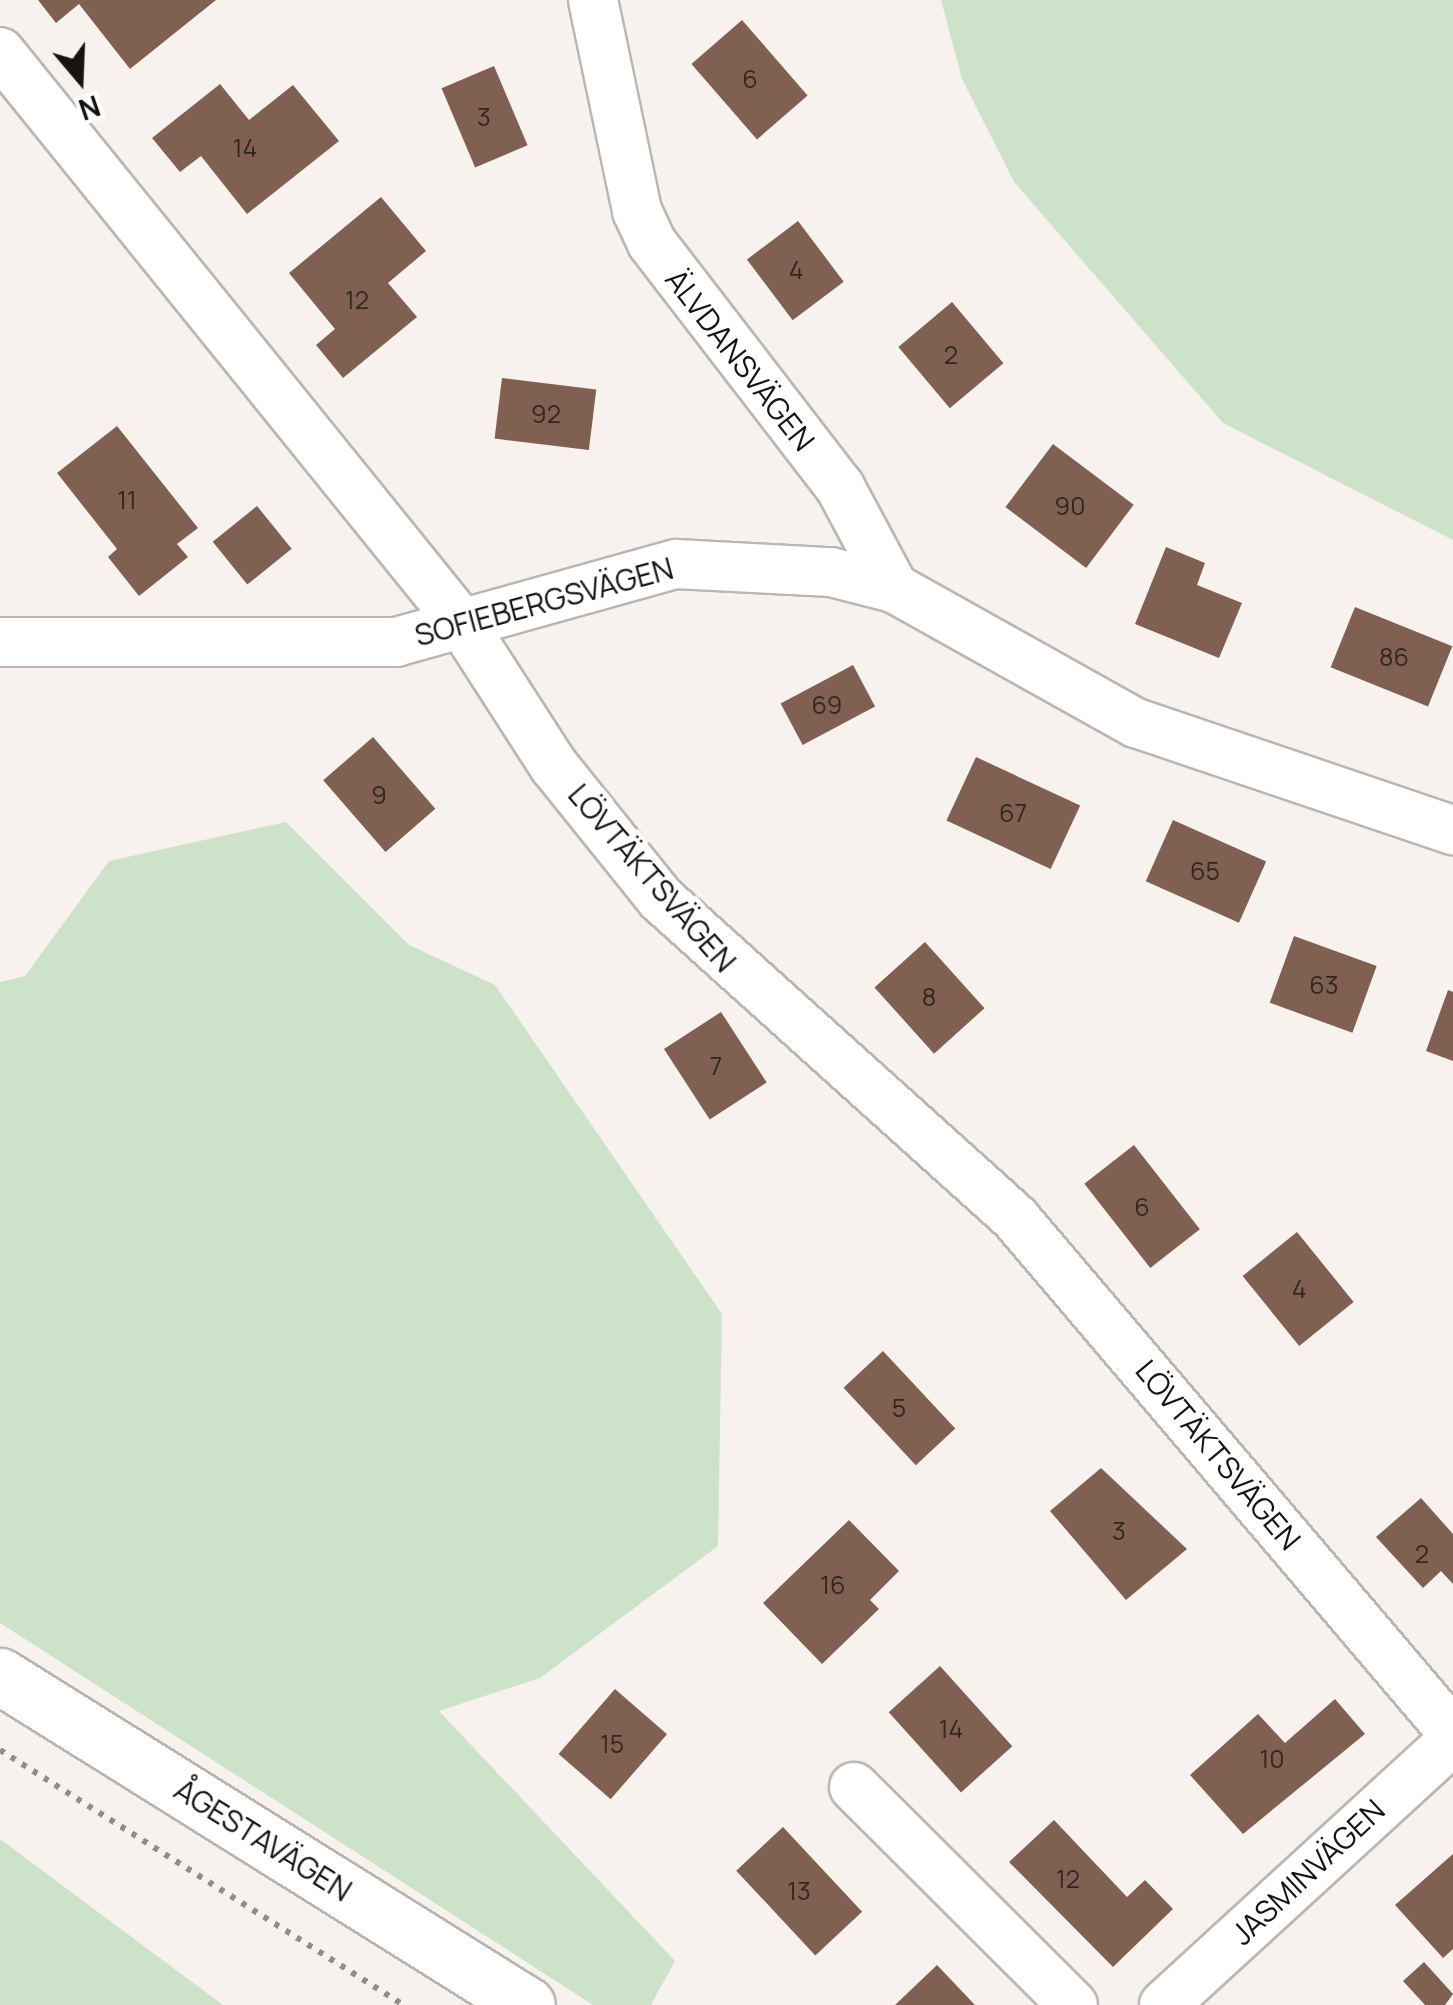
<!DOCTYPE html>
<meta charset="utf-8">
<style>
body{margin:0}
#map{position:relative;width:1453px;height:2005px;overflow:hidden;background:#f8f2ef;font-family:Manrope,sans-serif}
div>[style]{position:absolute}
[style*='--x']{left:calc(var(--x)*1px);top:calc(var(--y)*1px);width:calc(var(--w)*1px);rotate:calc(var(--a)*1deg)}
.green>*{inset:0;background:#cce3c9}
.building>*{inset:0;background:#806051;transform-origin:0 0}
.path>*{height:6px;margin-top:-3px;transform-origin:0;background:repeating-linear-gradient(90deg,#928d8b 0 5px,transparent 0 13px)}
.roads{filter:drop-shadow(2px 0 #bcb6b3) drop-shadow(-2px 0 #bcb6b3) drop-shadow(0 2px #bcb6b3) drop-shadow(0 -2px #bcb6b3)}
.minor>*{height:48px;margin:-24px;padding:0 24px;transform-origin:24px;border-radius:24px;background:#fff}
.major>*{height:55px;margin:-27.5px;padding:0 27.5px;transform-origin:27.5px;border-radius:27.5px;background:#fff}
span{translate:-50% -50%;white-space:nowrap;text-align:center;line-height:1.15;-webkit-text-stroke:9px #fff;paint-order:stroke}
.number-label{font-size:25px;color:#302722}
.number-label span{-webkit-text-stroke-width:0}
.street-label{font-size:30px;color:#161413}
.north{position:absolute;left:30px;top:30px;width:100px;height:100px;-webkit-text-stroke:8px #fff;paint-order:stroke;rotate:161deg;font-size:28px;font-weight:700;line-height:40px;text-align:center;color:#161413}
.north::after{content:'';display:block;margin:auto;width:35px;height:45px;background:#161413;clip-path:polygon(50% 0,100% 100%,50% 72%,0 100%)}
</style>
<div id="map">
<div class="green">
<div style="clip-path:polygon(941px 0,1453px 0,1453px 540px,1223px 423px,1014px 182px,962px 79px)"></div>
<div style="clip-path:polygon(286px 822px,409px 945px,495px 985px,722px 1314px,718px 1546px,540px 1678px,439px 1711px,675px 1961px,651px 2005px,593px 2005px,0 1623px,0 982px,25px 976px,109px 861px)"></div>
<div style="clip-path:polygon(0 1839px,223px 2005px,0 2005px)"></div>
</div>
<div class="building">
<div style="clip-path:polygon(38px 0,216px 0,130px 69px,79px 4px,56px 23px)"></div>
<div style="left:742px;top:20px;width:100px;height:67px;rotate:49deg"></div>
<div style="left:494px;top:66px;width:86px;height:57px;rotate:67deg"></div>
<div style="clip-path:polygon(220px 84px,249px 120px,293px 85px,339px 141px,247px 214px,201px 156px,180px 172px,152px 138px)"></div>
<div style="clip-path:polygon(381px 197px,426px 251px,388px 283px,417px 317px,343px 378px,316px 345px,335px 329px,289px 273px)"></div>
<div style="left:798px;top:221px;width:76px;height:64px;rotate:53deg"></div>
<div style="left:952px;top:302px;width:80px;height:70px;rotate:50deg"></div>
<div style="left:502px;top:378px;width:95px;height:61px;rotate:7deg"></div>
<div style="clip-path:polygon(117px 426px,198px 528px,177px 544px,188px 557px,139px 596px,108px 557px,117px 549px,57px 473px)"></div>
<div style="left:1053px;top:444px;width:101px;height:79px;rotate:37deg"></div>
<div style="left:257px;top:506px;width:55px;height:57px;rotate:51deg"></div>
<div style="clip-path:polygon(1166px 547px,1205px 563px,1197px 585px,1242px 603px,1219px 658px,1135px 624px)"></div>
<div style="left:1355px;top:607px;width:105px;height:65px;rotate:22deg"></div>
<div style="left:853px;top:665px;width:47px;height:82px;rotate:62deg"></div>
<div style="left:373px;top:737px;width:95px;height:66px;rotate:49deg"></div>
<div style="left:976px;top:757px;width:115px;height:70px;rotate:25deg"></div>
<div style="left:1173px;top:820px;width:102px;height:67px;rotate:24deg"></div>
<div style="left:1294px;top:936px;width:88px;height:71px;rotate:20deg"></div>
<div style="left:925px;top:942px;width:89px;height:68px;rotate:48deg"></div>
<div style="clip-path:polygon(1448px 990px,1453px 992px,1453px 1061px,1426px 1051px)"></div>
<div style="left:721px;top:1012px;width:84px;height:68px;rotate:57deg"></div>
<div style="left:1134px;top:1145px;width:107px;height:63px;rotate:52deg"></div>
<div style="left:1297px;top:1232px;width:90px;height:70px;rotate:51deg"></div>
<div style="left:883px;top:1351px;width:106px;height:54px;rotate:47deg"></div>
<div style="clip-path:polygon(1101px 1468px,1187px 1549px,1126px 1600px,1050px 1511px)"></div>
<div style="clip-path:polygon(1421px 1498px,1453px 1534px,1453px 1584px,1441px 1571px,1423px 1588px,1376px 1537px)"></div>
<div style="clip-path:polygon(849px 1520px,899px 1571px,870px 1600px,879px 1609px,822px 1664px,763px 1603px)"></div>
<div style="left:940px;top:1666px;width:108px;height:69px;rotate:48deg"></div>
<div style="left:615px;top:1689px;width:69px;height:86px;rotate:41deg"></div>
<div style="clip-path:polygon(1335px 1699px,1365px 1734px,1243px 1834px,1190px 1775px,1258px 1714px,1285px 1743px)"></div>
<div style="clip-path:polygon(1054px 1820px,1127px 1897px,1145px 1880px,1173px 1909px,1113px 1967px,1009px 1862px)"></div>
<div style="left:783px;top:1827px;width:116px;height:64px;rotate:47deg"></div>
<div style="clip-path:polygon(1453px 1854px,1453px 1949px,1443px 1958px,1395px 1905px)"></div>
<div style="clip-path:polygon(1424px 1962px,1453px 1994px,1445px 2005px,1425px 2005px,1403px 1981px)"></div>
<div style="clip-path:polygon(937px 1965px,975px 2005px,895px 2005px)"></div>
</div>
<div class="path">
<div style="--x:0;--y:1750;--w:477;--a:32.3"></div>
</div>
<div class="roads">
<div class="minor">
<div style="--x:593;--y:0;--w:216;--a:78.2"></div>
<div style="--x:637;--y:211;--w:35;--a:65"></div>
<div style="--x:652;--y:243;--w:308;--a:52.4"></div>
<div style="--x:840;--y:487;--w:115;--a:61.9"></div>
<div style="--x:0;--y:52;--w:737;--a:51.06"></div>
<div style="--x:463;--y:625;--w:168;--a:57.2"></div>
<div style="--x:554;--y:766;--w:171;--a:51.2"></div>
<div style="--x:661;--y:899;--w:478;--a:42"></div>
<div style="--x:1016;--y:1219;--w:675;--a:49.63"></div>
<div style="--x:0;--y:642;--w:396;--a:0"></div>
<div style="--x:396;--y:642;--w:291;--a:-15.6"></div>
<div style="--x:676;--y:564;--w:155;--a:3"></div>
<div style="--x:831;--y:572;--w:65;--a:14.3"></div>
<div style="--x:894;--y:588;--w:277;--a:29.2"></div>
<div style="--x:1136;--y:723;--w:335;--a:18.7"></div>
<div style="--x:854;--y:1787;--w:309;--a:44.9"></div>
<div style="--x:1164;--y:2005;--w:392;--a:-42.5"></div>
</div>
<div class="major">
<div style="--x:0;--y:1676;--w:621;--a:31.98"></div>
</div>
</div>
<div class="number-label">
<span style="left:750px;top:79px">6</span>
<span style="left:484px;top:117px">3</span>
<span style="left:245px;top:148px">14</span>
<span style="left:796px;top:270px">4</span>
<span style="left:357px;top:300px">12</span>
<span style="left:951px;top:355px">2</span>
<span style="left:546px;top:414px">92</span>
<span style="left:127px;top:500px">11</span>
<span style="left:1070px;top:506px">90</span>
<span style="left:1394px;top:657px">86</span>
<span style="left:827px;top:705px">69</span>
<span style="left:379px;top:795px">9</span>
<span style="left:1013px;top:813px">67</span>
<span style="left:1205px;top:871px">65</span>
<span style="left:1324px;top:985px">63</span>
<span style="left:929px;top:997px">8</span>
<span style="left:716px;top:1066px">7</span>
<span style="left:1142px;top:1207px">6</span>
<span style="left:1299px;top:1289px">4</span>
<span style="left:899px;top:1408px">5</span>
<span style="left:1119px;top:1531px">3</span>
<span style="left:1422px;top:1554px">2</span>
<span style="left:833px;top:1585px">16</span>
<span style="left:951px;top:1729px">14</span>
<span style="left:612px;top:1744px">15</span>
<span style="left:1272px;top:1759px">10</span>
<span style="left:1068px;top:1879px">12</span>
<span style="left:799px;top:1891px">13</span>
</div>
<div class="street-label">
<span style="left:740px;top:360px;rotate:52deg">ÄLVDANSVÄGEN</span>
<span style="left:544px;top:602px;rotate:-15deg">SOFIEBERGSVÄGEN</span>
<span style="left:652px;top:878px;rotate:49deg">LÖVTÄKTSVÄGEN</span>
<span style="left:1218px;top:1455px;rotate:50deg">LÖVTÄKTSVÄGEN</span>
<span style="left:263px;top:1840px;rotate:32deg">ÅGESTAVÄGEN</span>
<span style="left:1308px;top:1872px;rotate:-43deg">JASMINVÄGEN</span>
</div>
<div class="north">N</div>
</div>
